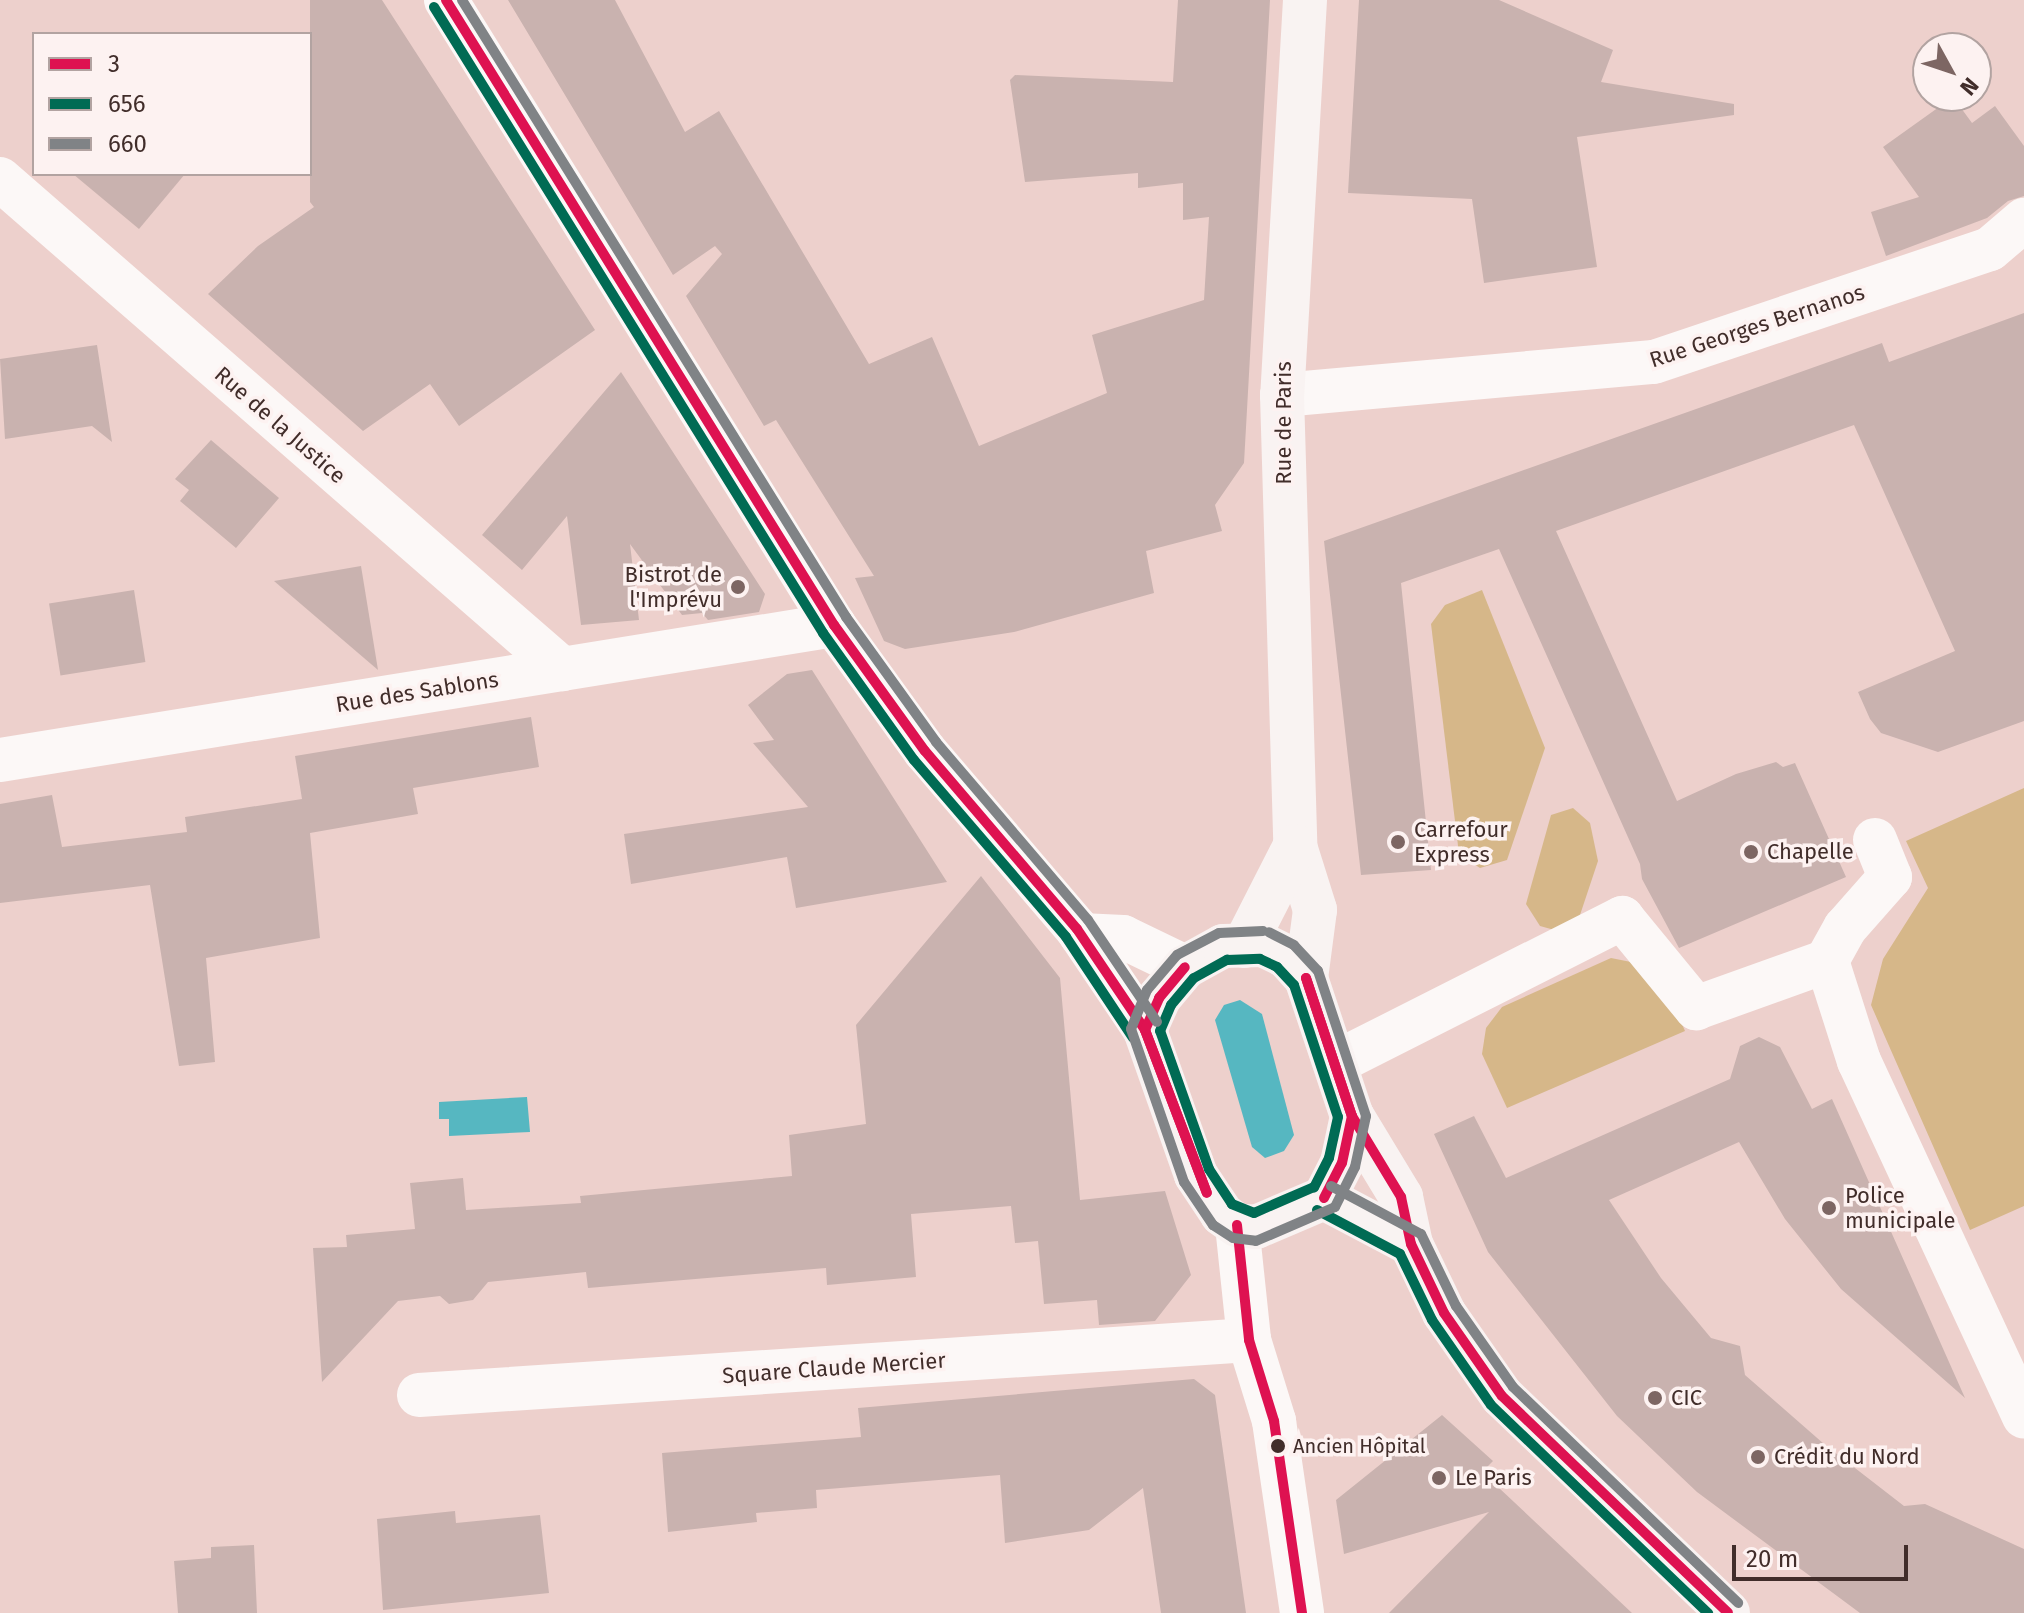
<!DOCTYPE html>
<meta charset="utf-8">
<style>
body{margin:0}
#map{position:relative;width:2024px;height:1613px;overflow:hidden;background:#edd0cc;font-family:"Fira Sans",sans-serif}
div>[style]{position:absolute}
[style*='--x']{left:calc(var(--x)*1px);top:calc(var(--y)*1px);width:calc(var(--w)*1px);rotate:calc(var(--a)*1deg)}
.green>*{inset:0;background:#d6b789}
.water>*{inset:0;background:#56b7c1}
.building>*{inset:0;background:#c9b2af;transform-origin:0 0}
.street>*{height:44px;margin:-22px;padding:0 22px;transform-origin:22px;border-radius:22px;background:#fcf8f7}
.secondary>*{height:44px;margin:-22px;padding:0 22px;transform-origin:22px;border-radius:22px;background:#f9f3f2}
.bus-1>*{height:10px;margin:-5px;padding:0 5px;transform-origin:5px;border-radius:5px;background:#de1251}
.bus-2>*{height:10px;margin:-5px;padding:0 5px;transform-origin:5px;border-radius:5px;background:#006b54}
.bus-3>*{height:10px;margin:-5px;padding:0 5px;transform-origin:5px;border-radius:5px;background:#808386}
.dots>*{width:22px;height:22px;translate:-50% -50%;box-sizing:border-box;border:4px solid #fdf2f1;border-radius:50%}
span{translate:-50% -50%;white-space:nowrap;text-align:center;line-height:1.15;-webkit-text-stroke:7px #fdf2f1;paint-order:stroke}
.bus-label{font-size:20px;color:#412d2a}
.left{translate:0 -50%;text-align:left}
.street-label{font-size:22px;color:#412d2a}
.poi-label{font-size:22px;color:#412d2a}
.right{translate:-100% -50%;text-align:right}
.legend{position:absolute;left:32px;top:32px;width:280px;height:144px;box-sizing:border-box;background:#fdf2f1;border:2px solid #b2a3a1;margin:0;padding:10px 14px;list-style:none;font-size:24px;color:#412d2a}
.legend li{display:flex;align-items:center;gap:16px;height:40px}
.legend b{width:40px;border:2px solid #b2a3a1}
.north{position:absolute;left:1912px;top:32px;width:80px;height:80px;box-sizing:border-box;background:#fdf2f1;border:2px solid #b2a3a1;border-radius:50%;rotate:130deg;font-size:22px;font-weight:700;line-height:32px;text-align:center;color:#412d2a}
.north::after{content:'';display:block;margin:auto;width:28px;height:36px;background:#7d6663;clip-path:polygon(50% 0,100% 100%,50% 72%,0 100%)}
.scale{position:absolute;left:1732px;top:1545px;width:176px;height:36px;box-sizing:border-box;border:4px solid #412d2a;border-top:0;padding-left:10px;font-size:24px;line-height:28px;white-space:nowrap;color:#412d2a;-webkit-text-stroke:6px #fdf2f1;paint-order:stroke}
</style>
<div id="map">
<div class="green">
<div style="clip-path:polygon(1482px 590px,1545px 748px,1507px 860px,1480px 868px,1459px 854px,1431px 624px,1445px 605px)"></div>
<div style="clip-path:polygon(2024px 788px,2024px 1206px,1970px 1230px,1871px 1005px,1883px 959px,1928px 888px,1906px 841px)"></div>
<div style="clip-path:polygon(1573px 808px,1590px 823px,1598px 861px,1577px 924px,1558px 931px,1540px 926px,1526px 904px,1551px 815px)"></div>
<div style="clip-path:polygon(1611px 958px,1641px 964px,1664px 983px,1685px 1031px,1507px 1108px,1482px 1054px,1486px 1028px,1502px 1007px)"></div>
</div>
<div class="water">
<div style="clip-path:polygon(1240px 1000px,1262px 1014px,1294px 1135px,1284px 1151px,1265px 1158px,1252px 1147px,1215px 1020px,1224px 1005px)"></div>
<div style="clip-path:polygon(527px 1097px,530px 1132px,449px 1136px,449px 1119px,439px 1119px,439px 1102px)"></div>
</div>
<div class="building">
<div style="clip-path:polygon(310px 0,382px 0,595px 330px,459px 426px,430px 384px,363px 431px,208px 294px,258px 246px,314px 207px,310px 202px)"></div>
<div style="clip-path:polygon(508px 0,615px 0,685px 132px,719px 111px,869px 364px,932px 337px,979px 446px,1107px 393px,1092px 335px,1204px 300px,1209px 217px,1183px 220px,1183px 183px,1138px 188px,1138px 173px,1025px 182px,1010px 80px,1015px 75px,1173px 82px,1178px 0,1270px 0,1244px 463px,1215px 505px,1222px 531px,1146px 551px,1154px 593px,1014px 632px,905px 649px,884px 641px,855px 578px,874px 576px,776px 420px,764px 426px,686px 296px,722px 254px,715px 246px,673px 275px)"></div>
<div style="clip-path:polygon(1359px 0,1499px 0,1613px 50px,1601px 82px,1734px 104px,1734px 115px,1577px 137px,1597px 267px,1484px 283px,1472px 199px,1348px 193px)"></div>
<div style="clip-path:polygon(1953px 97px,1972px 123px,1995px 106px,2024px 146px,2024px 196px,2008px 201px,1987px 218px,1886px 256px,1871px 212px,1919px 197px,1883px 147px)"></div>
<div style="clip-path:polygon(73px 174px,185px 174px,139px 229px)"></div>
<div style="clip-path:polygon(2024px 313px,2024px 721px,1938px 752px,1881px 733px,1870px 719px,1858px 692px,1955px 651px,1854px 425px,1556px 531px,1677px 801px,1736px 774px,1776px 762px,1783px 767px,1795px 763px,1846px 877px,1679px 948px,1642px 879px,1640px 864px,1499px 549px,1401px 583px,1431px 870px,1361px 875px,1324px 541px,1882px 343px,1889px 362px)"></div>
<div style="clip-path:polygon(97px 345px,112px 442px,92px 426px,5px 439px,0 359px)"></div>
<div style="clip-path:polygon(621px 372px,765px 594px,759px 612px,708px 620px,702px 613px,682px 615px,630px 544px,639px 620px,581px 625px,567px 516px,522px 570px,482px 535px)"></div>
<div style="clip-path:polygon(211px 440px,279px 498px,236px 548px,180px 501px,189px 490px,175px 479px)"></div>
<div style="clip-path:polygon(361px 566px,378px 670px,274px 581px)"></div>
<div style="left:134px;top:590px;width:73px;height:86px;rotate:81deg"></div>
<div style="clip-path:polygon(812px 670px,947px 882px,796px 908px,787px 857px,631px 884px,624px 834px,808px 807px,753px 743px,774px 740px,748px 705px,787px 674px)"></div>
<div style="clip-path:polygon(531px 717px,539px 767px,413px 788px,418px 814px,310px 833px,320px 938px,206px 958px,215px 1062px,179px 1066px,150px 885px,0 903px,0 804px,52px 795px,62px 847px,187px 832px,185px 817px,302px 799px,295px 756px)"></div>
<div style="clip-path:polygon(981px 876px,1060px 978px,1080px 1200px,1165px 1191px,1191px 1275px,1155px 1321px,1099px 1325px,1097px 1300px,1044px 1304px,1038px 1241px,1015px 1243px,1011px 1206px,911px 1214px,916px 1277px,827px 1285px,826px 1268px,588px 1288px,586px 1272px,488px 1282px,473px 1300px,449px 1304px,440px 1296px,398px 1301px,322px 1382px,313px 1248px,347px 1247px,346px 1235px,415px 1229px,410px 1183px,463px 1178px,466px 1210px,581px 1203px,580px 1196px,792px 1176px,789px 1135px,866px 1124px,856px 1025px)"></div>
<div style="clip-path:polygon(1759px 1037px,1780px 1047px,1812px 1109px,1832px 1099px,1965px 1398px,1841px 1289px,1785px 1219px,1739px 1142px,1609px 1200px,1661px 1278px,1711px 1338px,1740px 1346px,1745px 1375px,1824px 1444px,1904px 1506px,1925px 1504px,2024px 1549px,2024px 1613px,1860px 1613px,1697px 1492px,1617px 1416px,1488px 1252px,1434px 1134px,1474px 1116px,1506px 1178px,1730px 1079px,1740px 1046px)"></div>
<div style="clip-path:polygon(1194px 1379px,1215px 1395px,1246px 1613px,1161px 1613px,1143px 1488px,1089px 1530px,1005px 1543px,1000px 1475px,816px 1490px,817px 1508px,756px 1513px,757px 1522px,668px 1532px,662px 1453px,861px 1437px,858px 1408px)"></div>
<div style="clip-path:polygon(1442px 1415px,1493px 1461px,1482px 1472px,1632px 1613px,1389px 1613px,1489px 1512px,1344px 1554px,1336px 1500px)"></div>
<div style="clip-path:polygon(455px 1511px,456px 1523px,540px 1515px,549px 1593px,383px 1610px,377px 1519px)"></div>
<div style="clip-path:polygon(254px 1545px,257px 1613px,178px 1613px,174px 1561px,211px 1558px,211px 1547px)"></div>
</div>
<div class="street">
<div style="--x:446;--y:0;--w:736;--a:58.17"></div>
<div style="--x:834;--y:625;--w:155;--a:54.2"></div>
<div style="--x:925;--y:751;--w:234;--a:49.5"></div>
<div style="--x:1077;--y:929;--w:122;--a:56"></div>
<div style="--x:0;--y:179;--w:746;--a:41.08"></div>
<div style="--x:1282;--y:395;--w:373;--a:-5.1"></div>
<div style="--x:1654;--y:362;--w:354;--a:-18.6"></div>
<div style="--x:1990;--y:249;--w:45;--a:-40.5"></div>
<div style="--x:0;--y:760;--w:845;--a:-9.19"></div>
<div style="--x:1875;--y:840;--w:40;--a:68"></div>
<div style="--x:1890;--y:877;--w:68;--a:131.4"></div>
<div style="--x:1845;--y:928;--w:38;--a:119"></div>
<div style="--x:1827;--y:961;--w:105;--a:72.3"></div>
<div style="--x:1859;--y:1061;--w:392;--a:65.1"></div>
<div style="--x:1081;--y:935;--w:42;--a:2.7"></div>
<div style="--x:1123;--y:937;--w:69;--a:25.8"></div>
<div style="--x:1335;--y:1063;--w:322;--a:-26.8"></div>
<div style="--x:1622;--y:918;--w:117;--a:50.6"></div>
<div style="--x:1696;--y:1008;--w:139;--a:-19.7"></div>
<div style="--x:1237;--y:1225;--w:116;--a:84"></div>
<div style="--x:1249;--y:1340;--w:85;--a:72.8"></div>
<div style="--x:1274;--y:1421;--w:194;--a:81.7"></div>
<div style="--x:419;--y:1395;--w:832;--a:-3.79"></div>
</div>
<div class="secondary">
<div style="--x:1305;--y:0;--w:396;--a:93.3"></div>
<div style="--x:1282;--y:395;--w:451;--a:88.3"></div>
<div style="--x:1295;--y:846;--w:67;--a:72.6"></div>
<div style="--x:1315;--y:910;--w:69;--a:97.5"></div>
<div style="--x:1263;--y:945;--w:25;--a:26"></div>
<div style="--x:1286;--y:956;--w:30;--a:48"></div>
<div style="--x:1306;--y:978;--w:145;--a:71.6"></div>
<div style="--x:1352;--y:1116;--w:48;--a:102"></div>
<div style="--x:1342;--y:1163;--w:39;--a:117"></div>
<div style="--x:1324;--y:1198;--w:74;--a:156.9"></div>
<div style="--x:1256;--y:1227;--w:19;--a:-174"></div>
<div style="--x:1237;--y:1225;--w:19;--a:-144"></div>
<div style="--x:1222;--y:1214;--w:47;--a:-123.7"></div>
<div style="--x:1196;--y:1175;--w:154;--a:-109.4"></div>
<div style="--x:1145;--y:1030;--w:35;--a:-66"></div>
<div style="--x:1159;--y:998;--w:40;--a:-50"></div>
<div style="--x:1185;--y:967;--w:43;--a:-28.9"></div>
<div style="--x:1223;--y:946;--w:40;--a:-1.4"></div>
<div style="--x:1244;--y:946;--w:112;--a:-63"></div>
<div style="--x:1352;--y:1116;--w:95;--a:58.8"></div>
<div style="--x:1401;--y:1197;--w:48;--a:78"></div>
<div style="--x:1411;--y:1244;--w:76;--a:64.4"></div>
<div style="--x:1444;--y:1313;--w:101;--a:55.1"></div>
<div style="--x:1502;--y:1396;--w:313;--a:43.8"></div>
<div style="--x:1324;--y:1198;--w:98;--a:27.9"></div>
</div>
<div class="bus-1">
<div style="--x:446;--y:0;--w:736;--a:58.17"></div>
<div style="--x:834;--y:625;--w:155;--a:54.2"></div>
<div style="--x:925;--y:751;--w:234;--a:49.5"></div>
<div style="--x:1077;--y:929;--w:122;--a:56"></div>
<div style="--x:1306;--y:978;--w:145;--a:71.6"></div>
<div style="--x:1306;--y:978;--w:145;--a:71.6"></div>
<div style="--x:1145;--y:1030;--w:174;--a:69.2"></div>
<div style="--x:1145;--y:1030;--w:174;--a:69.2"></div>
<div style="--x:1145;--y:1030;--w:35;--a:-66"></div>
<div style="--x:1159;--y:998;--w:40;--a:-50"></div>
<div style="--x:1352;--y:1116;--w:95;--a:58.8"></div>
<div style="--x:1401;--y:1197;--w:48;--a:78"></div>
<div style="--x:1411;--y:1244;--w:76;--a:64.4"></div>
<div style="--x:1444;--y:1313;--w:101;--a:55.1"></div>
<div style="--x:1502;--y:1396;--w:313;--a:43.8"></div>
<div style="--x:1324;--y:1198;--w:39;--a:-63"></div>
<div style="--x:1342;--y:1163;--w:48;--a:-78"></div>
<div style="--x:1237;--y:1225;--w:116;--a:84"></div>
<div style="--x:1249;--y:1340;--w:85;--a:72.8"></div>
<div style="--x:1274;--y:1421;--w:194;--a:81.7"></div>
</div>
<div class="bus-2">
<div style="--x:434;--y:7;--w:737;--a:58.14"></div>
<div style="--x:823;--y:633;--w:156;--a:54.4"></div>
<div style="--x:914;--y:760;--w:233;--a:49.3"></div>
<div style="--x:1066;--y:937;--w:121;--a:56.4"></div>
<div style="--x:1260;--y:959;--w:19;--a:25"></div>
<div style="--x:1277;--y:967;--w:25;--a:47"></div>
<div style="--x:1294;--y:985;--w:139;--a:71.6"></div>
<div style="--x:1338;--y:1117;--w:42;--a:102.4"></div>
<div style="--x:1329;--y:1158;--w:33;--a:117"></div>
<div style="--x:1314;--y:1187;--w:65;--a:156.6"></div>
<div style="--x:1254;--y:1213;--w:24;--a:-158"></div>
<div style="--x:1232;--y:1204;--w:42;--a:-123.3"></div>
<div style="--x:1209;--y:1169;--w:146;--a:-109.5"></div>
<div style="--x:1160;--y:1031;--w:28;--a:-67"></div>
<div style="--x:1171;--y:1005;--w:35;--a:-50"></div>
<div style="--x:1194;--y:978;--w:38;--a:-29"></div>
<div style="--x:1227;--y:960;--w:33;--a:-2"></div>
<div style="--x:1317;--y:1210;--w:94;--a:27.9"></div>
<div style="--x:1400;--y:1254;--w:73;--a:64.1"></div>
<div style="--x:1432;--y:1320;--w:103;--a:55.2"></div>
<div style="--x:1491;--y:1405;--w:301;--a:43.8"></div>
</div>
<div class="bus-3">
<div style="--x:462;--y:0;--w:727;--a:58.1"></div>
<div style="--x:846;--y:617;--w:154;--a:54.2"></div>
<div style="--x:936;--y:742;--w:234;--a:49.5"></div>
<div style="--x:1088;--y:920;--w:123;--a:55.9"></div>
<div style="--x:1263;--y:931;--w:44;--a:177.4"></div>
<div style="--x:1219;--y:933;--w:47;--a:152.4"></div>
<div style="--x:1177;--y:955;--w:46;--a:130.6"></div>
<div style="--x:1147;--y:990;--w:42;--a:112.3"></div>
<div style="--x:1131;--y:1029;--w:162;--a:70.9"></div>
<div style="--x:1184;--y:1182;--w:52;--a:56"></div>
<div style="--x:1213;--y:1225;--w:24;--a:33"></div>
<div style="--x:1233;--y:1238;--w:23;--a:7"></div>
<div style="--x:1256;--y:1241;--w:86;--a:-23.3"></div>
<div style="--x:1335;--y:1207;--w:45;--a:-63.4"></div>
<div style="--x:1355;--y:1167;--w:52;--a:-77.8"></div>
<div style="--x:1366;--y:1116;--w:153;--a:-108.3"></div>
<div style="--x:1318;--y:971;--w:35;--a:-133"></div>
<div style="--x:1294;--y:945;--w:28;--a:-153"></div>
<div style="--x:1331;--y:1186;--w:102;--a:28.1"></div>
<div style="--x:1421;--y:1234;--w:80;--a:64.1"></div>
<div style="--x:1456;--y:1306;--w:99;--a:54.9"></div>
<div style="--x:1513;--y:1387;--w:312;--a:43.8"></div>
</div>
<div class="dots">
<div style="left:738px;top:587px;background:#7d6663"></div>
<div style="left:1398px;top:842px;background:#7d6663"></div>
<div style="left:1751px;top:852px;background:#7d6663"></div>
<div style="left:1829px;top:1208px;background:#7d6663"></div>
<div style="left:1655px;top:1398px;background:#7d6663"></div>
<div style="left:1278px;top:1446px;background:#412d2a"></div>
<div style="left:1758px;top:1457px;background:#7d6663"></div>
<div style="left:1439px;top:1478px;background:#7d6663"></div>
</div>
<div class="bus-label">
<span class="left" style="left:1293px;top:1446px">Ancien Hôpital</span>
</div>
<div class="street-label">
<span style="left:1757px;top:326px;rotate:-18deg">Rue Georges Bernanos</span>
<span style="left:1284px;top:423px;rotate:-90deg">Rue de Paris</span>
<span style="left:280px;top:425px;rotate:41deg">Rue de la Justice</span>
<span style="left:417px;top:692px;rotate:-9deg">Rue des Sablons</span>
<span style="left:834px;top:1368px;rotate:-4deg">Square Claude Mercier</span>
</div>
<div class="poi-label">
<span class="right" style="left:722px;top:587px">Bistrot de<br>l'Imprévu</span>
<span class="left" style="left:1414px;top:842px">Carrefour<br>Express</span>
<span class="left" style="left:1767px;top:852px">Chapelle</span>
<span class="left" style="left:1845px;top:1208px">Police<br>municipale</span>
<span class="left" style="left:1671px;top:1398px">CIC</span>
<span class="left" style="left:1774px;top:1457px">Crédit du Nord</span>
<span class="left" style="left:1455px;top:1478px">Le Paris</span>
</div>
<ul class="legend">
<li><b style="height:10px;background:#de1251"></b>3</li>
<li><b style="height:10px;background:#006b54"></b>656</li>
<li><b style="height:10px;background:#808386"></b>660</li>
</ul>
<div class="north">N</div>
<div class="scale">20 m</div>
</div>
